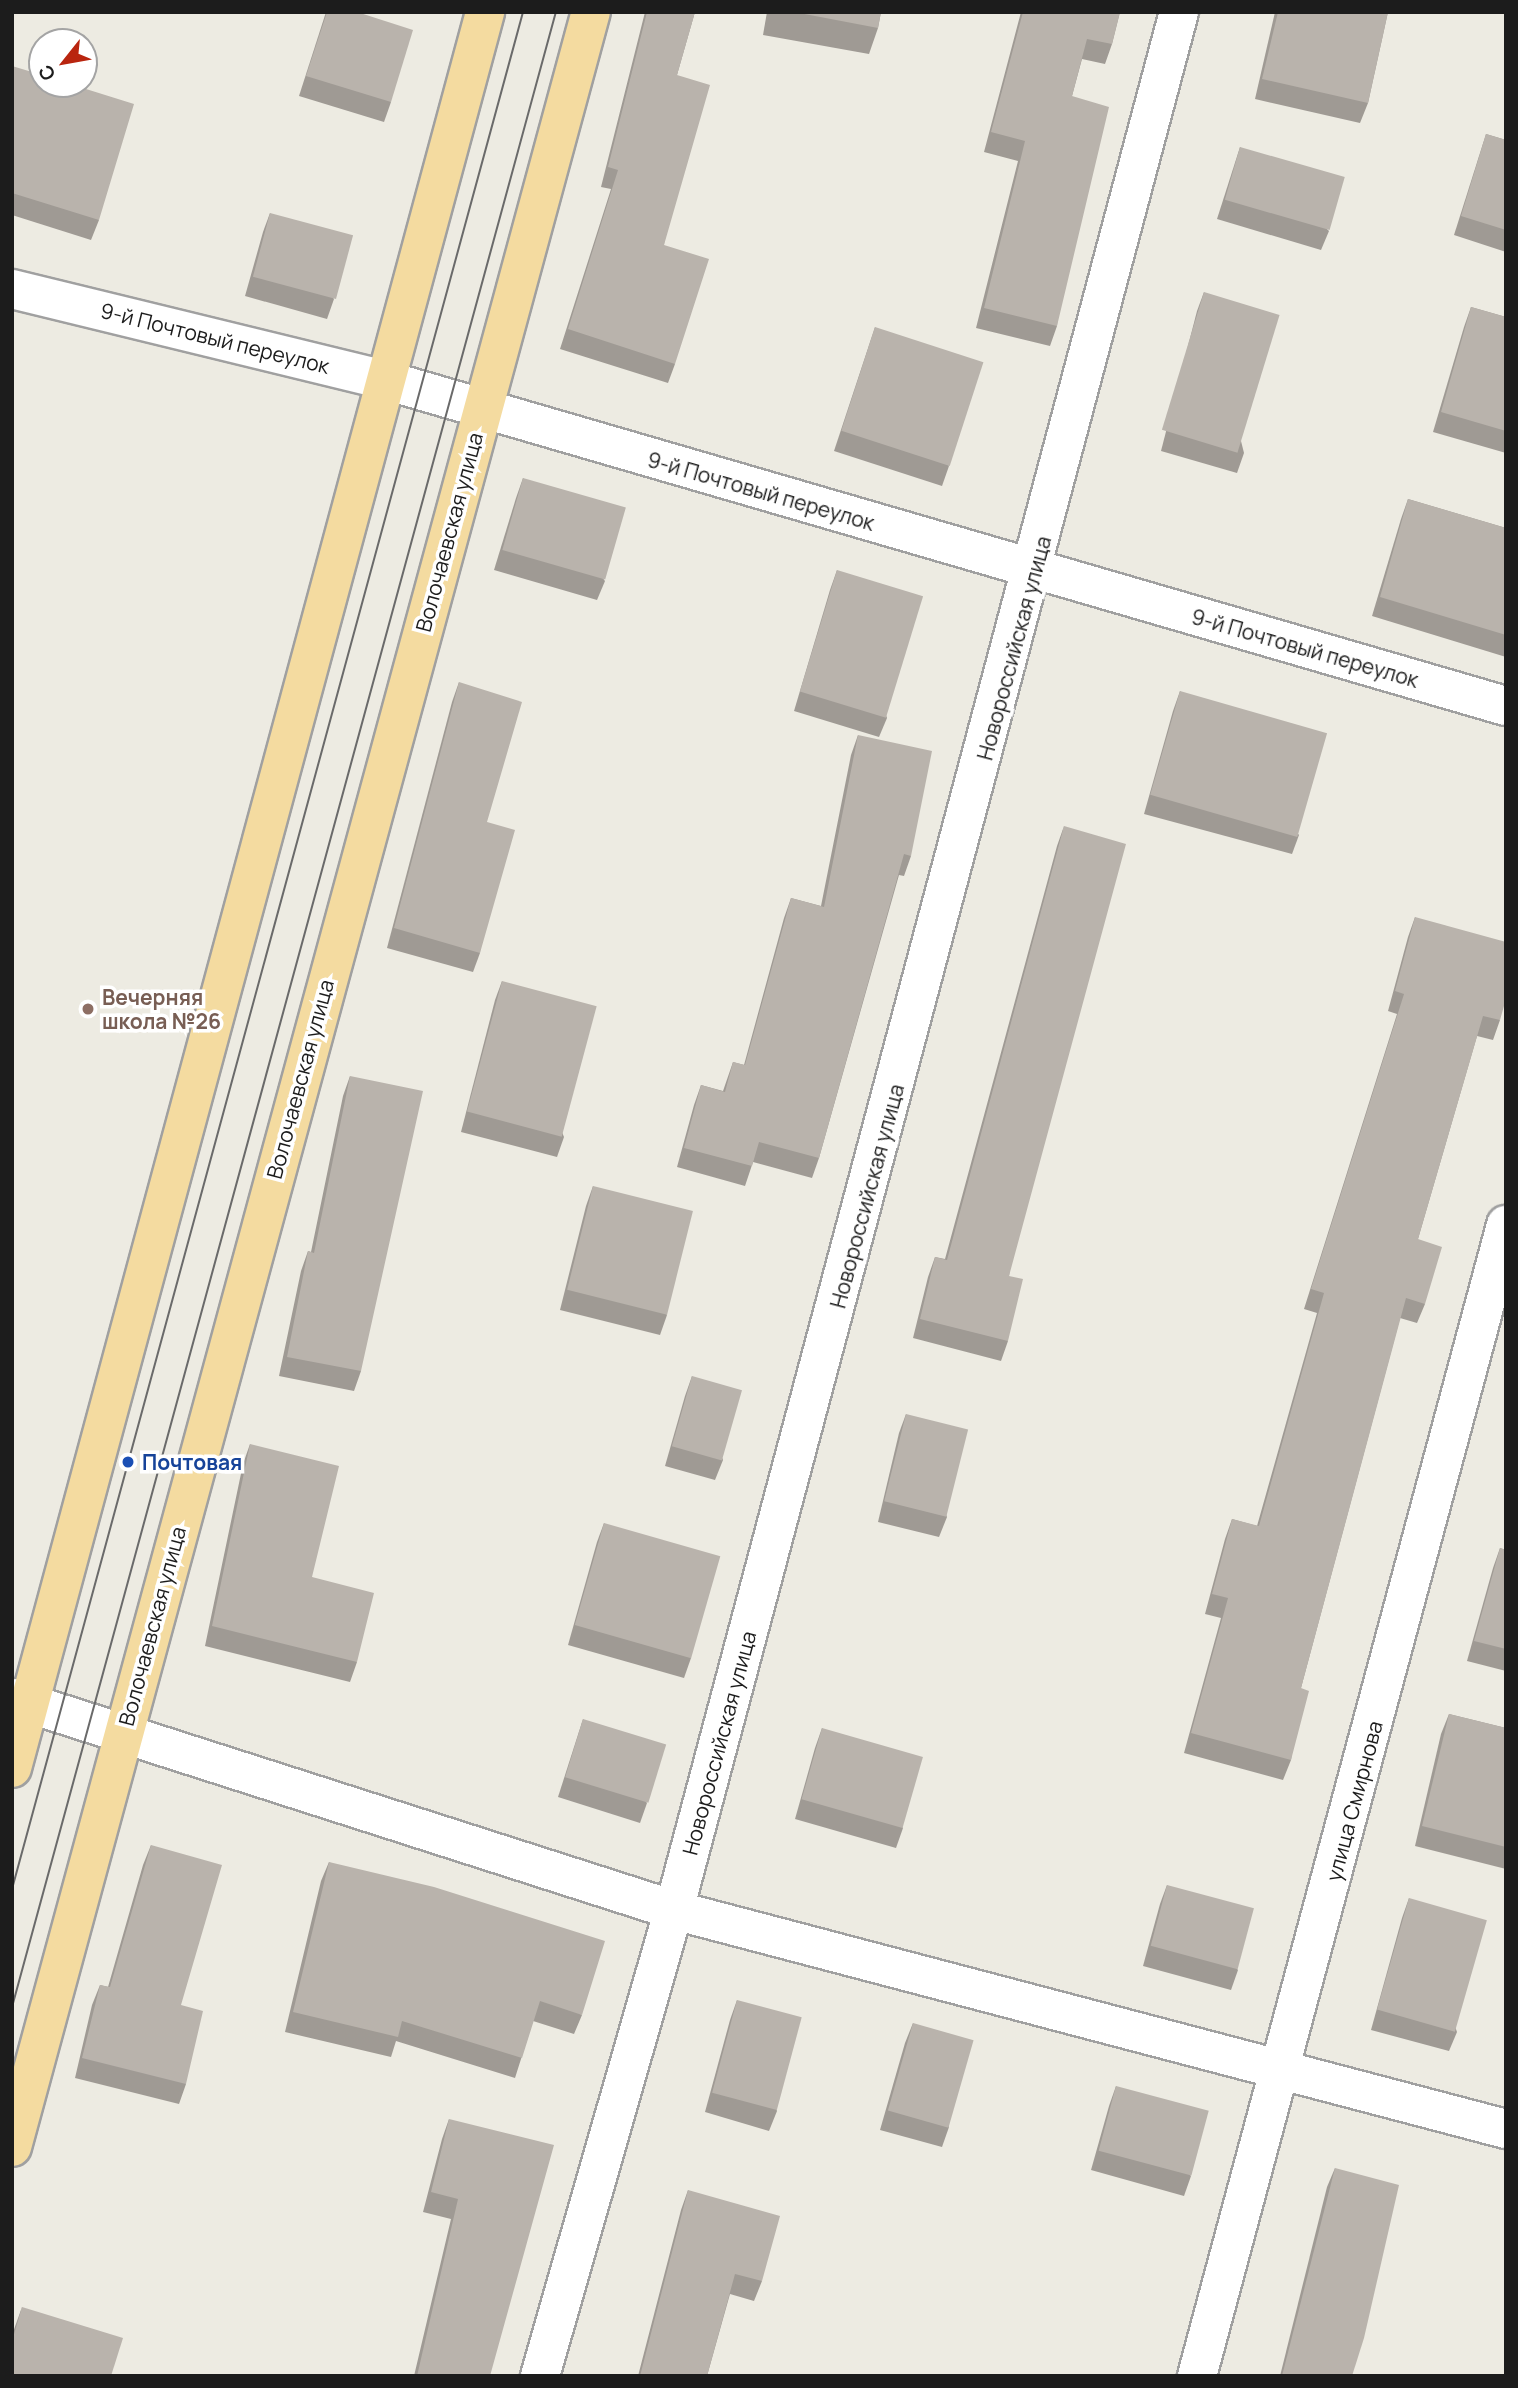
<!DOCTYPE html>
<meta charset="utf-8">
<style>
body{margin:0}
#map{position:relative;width:1518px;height:2388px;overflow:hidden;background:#edebe2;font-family:Manrope,sans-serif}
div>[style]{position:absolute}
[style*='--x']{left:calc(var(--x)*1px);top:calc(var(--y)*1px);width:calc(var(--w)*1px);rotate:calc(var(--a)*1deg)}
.roads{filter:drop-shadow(2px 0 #a0a0a0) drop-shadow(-2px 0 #a0a0a0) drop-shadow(0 2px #a0a0a0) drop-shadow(0 -2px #a0a0a0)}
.minor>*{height:38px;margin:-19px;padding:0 19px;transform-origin:19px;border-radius:19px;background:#fff}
.major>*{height:38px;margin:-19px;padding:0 19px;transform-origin:19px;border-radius:19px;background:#f4dba0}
.tram>*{height:2px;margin:-1px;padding:0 1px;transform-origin:1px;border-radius:1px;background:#6a6a6a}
.wall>*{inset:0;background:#9f9a94}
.building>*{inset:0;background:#b9b3ac;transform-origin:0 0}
.dots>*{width:19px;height:19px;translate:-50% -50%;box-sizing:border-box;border:4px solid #fff;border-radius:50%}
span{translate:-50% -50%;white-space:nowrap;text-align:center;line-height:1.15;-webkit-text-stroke:7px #fff;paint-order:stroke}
.street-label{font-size:21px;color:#1c1c1c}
.education-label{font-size:21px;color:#785e54;font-weight:700}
.left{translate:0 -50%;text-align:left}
.transit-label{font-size:21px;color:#164399;font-weight:700}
.frame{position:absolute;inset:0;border:14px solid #1c1c1c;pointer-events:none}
.north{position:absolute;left:28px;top:28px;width:70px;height:70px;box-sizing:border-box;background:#fff;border:2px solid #a4a4a4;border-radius:50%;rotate:239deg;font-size:19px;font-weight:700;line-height:28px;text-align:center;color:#1c1c1c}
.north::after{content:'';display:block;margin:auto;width:24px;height:32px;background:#b9250f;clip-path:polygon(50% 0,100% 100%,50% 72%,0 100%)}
</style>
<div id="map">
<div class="roads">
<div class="minor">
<div style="--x:12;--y:289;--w:384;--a:13.7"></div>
<div style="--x:385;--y:380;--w:1167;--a:16.22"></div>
<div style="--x:12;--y:1698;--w:695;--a:17.76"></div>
<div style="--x:674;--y:1910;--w:860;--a:14.75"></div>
<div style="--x:540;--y:2376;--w:485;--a:-74"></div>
<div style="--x:674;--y:1910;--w:1964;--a:-75.1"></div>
<div style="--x:1197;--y:2376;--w:1192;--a:-74.97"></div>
</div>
<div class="major">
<div style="--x:12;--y:1768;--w:1819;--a:-74.92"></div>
<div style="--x:12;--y:2147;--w:2212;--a:-74.83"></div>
</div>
</div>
<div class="tram">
<div style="--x:12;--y:1889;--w:1945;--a:-74.77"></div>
<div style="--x:12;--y:2007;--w:2068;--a:-74.75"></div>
</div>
<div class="wall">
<div style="clip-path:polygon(326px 12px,391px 102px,384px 122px,299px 96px)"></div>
<div style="clip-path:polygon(645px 12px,695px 12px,677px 75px,664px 245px,675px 364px,668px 383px,560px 349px,611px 189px,601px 187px)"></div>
<div style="clip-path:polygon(767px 12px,881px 12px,878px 28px,869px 54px,763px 35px)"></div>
<div style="clip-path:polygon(1021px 12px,1120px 12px,1112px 44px,1105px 64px,1082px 59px,1072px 96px,1057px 326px,1050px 346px,976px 328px,1018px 161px,984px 152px)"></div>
<div style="clip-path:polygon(1275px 12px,1388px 12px,1368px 103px,1360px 123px,1255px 99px)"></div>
<div style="clip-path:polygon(12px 66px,99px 220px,91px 240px,12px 215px)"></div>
<div style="clip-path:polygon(1486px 134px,1506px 140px,1506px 252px,1454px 235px)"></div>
<div style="clip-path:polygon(1240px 147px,1329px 231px,1321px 250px,1217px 219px)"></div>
<div style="clip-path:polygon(270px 213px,334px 299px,327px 319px,245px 296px,263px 232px)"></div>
<div style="clip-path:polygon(1204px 292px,1244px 453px,1237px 473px,1161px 451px,1197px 311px)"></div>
<div style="clip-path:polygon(1471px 307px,1506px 317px,1506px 453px,1433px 432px,1464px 327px)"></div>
<div style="clip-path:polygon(875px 327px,949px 466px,942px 486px,834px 451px)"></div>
<div style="clip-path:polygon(523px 478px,605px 581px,597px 600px,494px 570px,516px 498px)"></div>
<div style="clip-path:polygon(1408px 499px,1506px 528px,1506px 657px,1372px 616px,1401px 519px)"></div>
<div style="clip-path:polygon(837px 570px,887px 718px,879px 737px,794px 711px,830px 590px)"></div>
<div style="clip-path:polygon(459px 682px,487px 822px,480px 953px,473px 972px,387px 948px,452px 702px)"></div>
<div style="clip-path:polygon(1180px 691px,1299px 835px,1292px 854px,1144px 814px,1173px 711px)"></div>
<div style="clip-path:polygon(858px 735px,911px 856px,904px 876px,899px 875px,819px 1158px,812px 1178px,753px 1162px,745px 1186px,677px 1167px,694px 1105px,701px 1085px,723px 1091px,733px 1062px,744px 1065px,784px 918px,791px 898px,821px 906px,851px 755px)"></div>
<div style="clip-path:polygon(1064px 826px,1009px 1276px,1008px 1341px,1001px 1361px,913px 1338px,928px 1277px,935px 1257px,945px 1259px,1057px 846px)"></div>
<div style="clip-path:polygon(1415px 917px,1500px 1020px,1493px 1040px,1477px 1036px,1418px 1239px,1425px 1304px,1417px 1323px,1400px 1318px,1301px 1688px,1291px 1760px,1283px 1780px,1184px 1753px,1221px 1618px,1205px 1614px,1225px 1539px,1232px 1519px,1257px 1526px,1317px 1313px,1304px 1309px,1397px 1014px,1388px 1011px,1408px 937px)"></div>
<div style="clip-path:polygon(502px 981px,564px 1137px,557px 1157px,461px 1132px,495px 1000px)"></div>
<div style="clip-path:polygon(350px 1076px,361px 1371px,354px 1391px,279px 1376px,301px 1271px,308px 1251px,311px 1252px,343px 1096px)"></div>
<div style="clip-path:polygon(593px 1186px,667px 1315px,660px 1335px,560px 1310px,586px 1206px)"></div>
<div style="clip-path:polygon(692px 1376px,723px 1460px,715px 1480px,665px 1466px,685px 1396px)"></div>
<div style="clip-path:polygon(906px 1414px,947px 1517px,939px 1537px,878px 1522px,899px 1433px)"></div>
<div style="clip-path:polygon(250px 1444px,312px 1577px,357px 1662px,350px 1682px,205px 1646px,243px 1464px)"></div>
<div style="clip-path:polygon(604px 1523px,691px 1658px,684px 1678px,568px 1645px,597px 1542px)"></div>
<div style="clip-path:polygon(1500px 1548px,1506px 1550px,1506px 1671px,1467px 1661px,1493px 1568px)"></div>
<div style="clip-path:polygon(1449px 1714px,1506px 1728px,1506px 1869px,1415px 1846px,1441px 1734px)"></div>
<div style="clip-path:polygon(583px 1719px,647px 1803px,640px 1823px,558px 1797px)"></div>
<div style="clip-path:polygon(822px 1728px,903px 1828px,896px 1848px,795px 1819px,815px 1748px)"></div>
<div style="clip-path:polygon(151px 1845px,181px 2005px,186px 2084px,179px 2104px,75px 2078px,92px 2005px,100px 1985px,108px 1987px,143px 1865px)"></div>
<div style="clip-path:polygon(329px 1862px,582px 2015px,574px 2034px,533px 2021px,515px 2078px,396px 2041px,391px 2057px,285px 2032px,321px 1881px)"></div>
<div style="clip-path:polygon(1167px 1885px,1238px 1970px,1231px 1990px,1143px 1966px,1160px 1904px)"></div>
<div style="clip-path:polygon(1409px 1898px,1457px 2032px,1449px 2051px,1371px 2030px,1402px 1918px)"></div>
<div style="clip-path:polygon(737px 2000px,777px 2111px,769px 2131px,705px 2112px,730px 2020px)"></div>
<div style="clip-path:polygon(913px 2023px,949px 2127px,942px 2147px,880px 2130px,905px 2043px)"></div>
<div style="clip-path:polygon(1116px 2086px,1191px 2176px,1184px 2196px,1091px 2170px,1109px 2106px)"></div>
<div style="clip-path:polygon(449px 2119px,490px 2376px,414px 2376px,451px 2219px,423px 2212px,442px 2139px)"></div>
<div style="clip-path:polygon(1335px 2168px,1352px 2376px,1280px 2376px,1327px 2187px)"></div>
<div style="clip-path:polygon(688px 2190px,762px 2281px,754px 2301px,730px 2294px,707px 2376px,638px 2376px,681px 2210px)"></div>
<div style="clip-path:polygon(22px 2307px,12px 2376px,12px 2335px)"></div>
</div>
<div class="building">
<div style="clip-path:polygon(327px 12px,357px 12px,413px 30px,391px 102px,306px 76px)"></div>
<div style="clip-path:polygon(647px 12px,695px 12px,677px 75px,710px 85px,664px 245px,709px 259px,675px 364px,568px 329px,618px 170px,608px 167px)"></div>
<div style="clip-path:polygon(794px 12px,881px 12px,878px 28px)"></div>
<div style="clip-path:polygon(1023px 12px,1120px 12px,1112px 44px,1087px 39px,1072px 96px,1109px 107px,1057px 326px,984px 308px,1025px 141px,991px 132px)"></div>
<div style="clip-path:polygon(1278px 12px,1388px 12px,1368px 103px,1262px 79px)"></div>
<div style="clip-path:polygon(12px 66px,42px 75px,42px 84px,70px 84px,134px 104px,99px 220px,12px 193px)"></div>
<div style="clip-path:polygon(1486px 134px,1506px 140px,1506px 230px,1461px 216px)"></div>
<div style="left:1240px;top:147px;width:109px;height:55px;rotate:16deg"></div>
<div style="left:270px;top:213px;width:86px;height:66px;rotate:15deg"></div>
<div style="left:1204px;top:292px;width:79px;height:144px;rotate:17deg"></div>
<div style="clip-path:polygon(1471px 307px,1506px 317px,1506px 431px,1441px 412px)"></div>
<div style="left:875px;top:327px;width:114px;height:109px;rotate:18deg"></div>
<div style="left:523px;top:478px;width:107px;height:75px;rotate:16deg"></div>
<div style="clip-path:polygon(1408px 499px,1506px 528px,1506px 635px,1380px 597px)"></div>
<div style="left:837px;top:570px;width:90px;height:127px;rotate:17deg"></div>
<div style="clip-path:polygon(459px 682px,522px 702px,487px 822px,515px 830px,480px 953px,394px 928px)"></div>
<div style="left:1180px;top:691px;width:153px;height:108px;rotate:16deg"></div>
<div style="clip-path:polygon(858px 735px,932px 751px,911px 856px,904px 854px,819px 1158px,759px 1142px,752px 1166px,684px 1148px,701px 1085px,725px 1092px,733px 1062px,745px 1065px,791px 898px,824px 907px)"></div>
<div style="clip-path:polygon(1064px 826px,1126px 844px,1009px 1276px,1023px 1279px,1008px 1341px,920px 1319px,935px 1257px,947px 1260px)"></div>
<div style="clip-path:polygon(1415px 917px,1506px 942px,1506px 999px,1500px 1020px,1483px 1016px,1418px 1239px,1442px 1247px,1425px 1304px,1406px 1298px,1301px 1688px,1309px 1691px,1291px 1760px,1191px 1733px,1228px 1598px,1212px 1594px,1232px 1519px,1259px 1526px,1324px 1293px,1311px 1289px,1404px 994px,1395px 991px)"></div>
<div style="left:502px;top:981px;width:98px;height:135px;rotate:15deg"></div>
<div style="clip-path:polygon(350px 1076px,423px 1091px,361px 1371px,287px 1357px,308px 1251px,314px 1253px)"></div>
<div style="left:593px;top:1186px;width:103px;height:107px;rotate:14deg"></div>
<div style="left:692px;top:1376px;width:52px;height:73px;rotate:16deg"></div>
<div style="left:906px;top:1414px;width:64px;height:90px;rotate:14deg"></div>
<div style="clip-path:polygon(250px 1444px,339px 1466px,312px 1577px,374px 1593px,357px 1662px,212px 1626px)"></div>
<div style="left:604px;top:1523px;width:121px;height:106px;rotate:16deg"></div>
<div style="clip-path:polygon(1500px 1548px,1506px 1550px,1506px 1649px,1474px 1641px)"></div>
<div style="clip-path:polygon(1449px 1714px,1506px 1728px,1506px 1847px,1422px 1826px)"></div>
<div style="left:583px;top:1719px;width:87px;height:61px;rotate:17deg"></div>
<div style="left:822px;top:1728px;width:105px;height:74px;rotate:16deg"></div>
<div style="clip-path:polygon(151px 1845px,222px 1865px,181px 2005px,203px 2011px,186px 2084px,82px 2058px,100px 1985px,110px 1987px)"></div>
<div style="clip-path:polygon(329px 1862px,434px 1887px,605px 1941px,582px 2015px,540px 2001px,522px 2058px,402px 2021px,398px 2037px,293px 2012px)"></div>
<div style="left:1167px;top:1885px;width:90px;height:63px;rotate:15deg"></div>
<div style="left:1409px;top:1898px;width:81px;height:116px;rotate:16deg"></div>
<div style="left:737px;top:2000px;width:67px;height:96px;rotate:15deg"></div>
<div style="left:913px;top:2023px;width:63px;height:91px;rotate:16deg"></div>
<div style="left:1116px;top:2086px;width:96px;height:67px;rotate:15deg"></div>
<div style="clip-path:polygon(449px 2119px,554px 2145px,490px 2376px,417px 2376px,458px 2199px,431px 2192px)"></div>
<div style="clip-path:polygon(1335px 2168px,1399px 2185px,1364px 2338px,1352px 2376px,1282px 2376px)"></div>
<div style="clip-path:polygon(688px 2190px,780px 2216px,762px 2281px,735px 2274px,707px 2376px,640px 2376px)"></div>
<div style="clip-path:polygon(22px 2307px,123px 2338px,111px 2376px,12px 2376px,12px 2341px)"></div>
</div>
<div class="dots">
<div style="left:88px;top:1009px;background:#8d6e63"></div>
<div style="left:128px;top:1462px;background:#1a4fb4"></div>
</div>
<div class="street-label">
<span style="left:215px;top:338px;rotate:14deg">9-й Почтовый переулок</span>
<span style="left:761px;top:491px;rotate:16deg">9-й Почтовый переулок</span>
<span style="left:449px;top:532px;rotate:-75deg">Волочаевская улица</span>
<span style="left:1014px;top:648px;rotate:-75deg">Новороссийская улица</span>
<span style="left:1305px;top:648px;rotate:16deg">9-й Почтовый переулок</span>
<span style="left:300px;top:1079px;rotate:-75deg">Волочаевская улица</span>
<span style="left:867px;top:1196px;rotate:-75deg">Новороссийская улица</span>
<span style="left:152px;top:1626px;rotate:-75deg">Волочаевская улица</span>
<span style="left:719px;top:1743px;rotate:-75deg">Новороссийская улица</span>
<span style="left:1354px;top:1801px;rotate:-75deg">улица Смирнова</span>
</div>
<div class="education-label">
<span class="left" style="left:102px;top:1009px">Вечерняя<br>школа №26</span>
</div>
<div class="transit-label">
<span class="left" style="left:142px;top:1462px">Почтовая</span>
</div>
<div class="frame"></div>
<div class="north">С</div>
</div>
